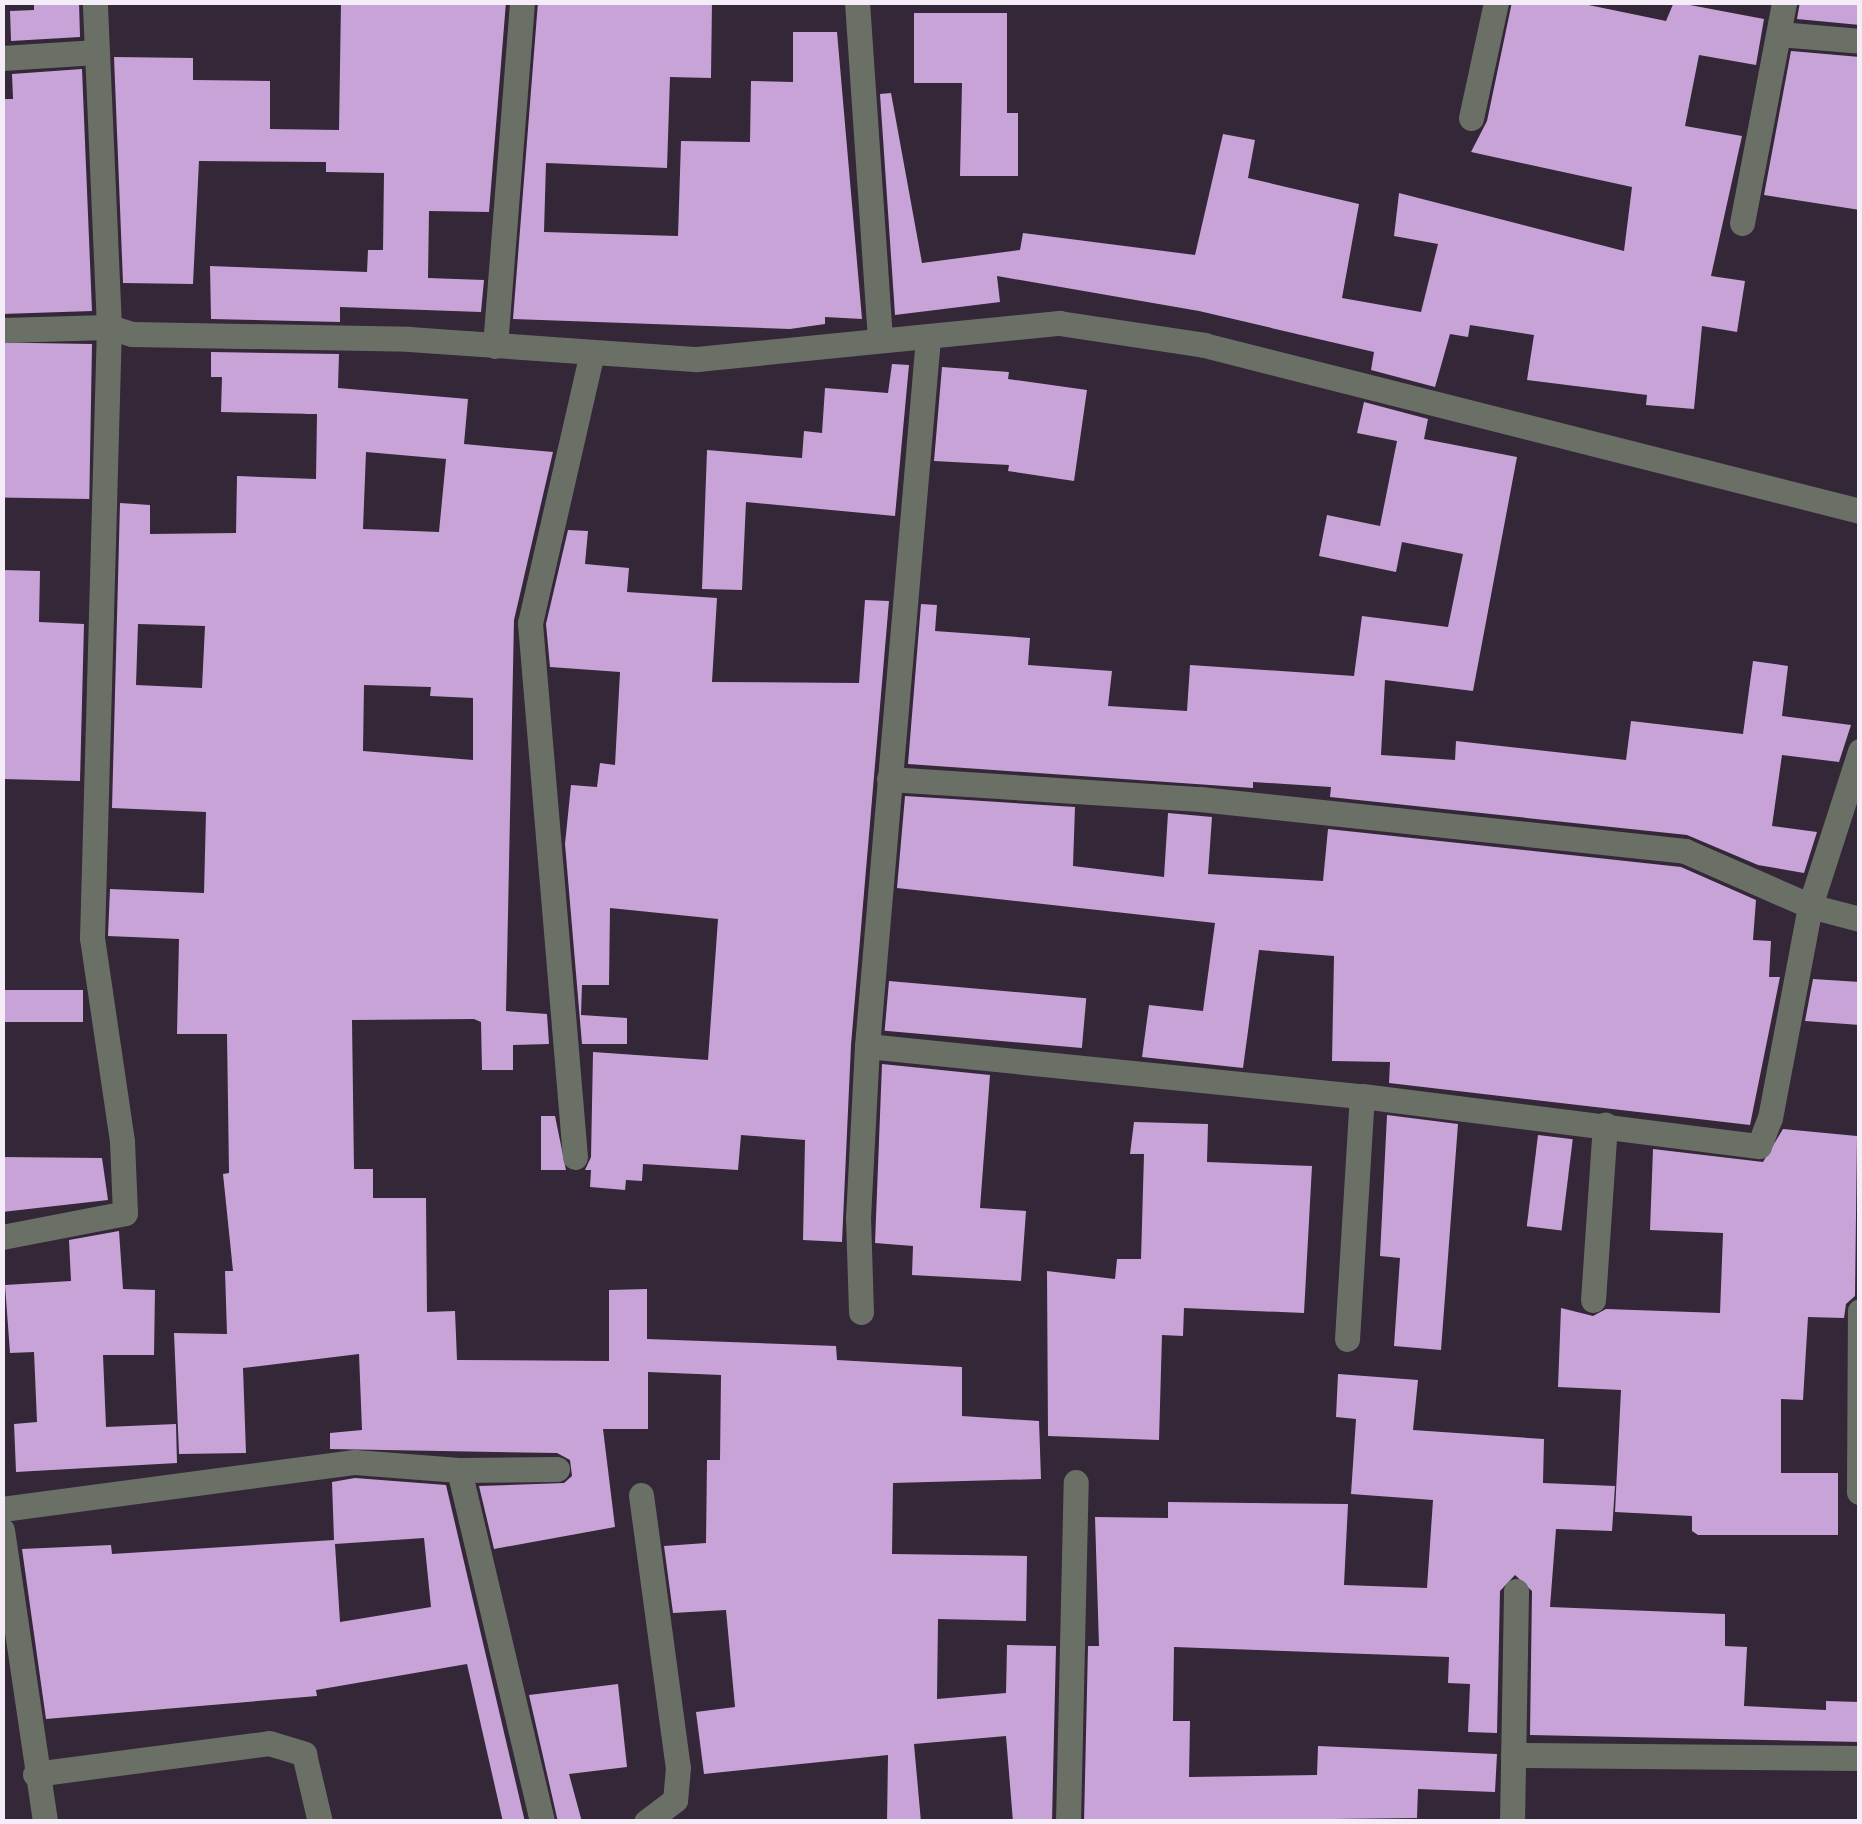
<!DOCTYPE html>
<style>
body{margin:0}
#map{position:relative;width:1862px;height:1824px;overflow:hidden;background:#332738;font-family:"Public Sans",sans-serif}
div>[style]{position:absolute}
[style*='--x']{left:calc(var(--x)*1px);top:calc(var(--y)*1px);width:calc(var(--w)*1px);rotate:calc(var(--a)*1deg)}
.building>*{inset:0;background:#c8a3d8;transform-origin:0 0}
.minor>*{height:25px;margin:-12.5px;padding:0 12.5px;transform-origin:12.5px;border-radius:12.5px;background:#6b7067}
span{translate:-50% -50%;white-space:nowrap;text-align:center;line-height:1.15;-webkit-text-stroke:10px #291d2e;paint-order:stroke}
.frame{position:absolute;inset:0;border:5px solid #f4ecf7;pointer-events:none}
</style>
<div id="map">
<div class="building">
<div style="clip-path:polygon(34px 2px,79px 2px,80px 37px,11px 41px,10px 11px,34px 10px)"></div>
<div style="clip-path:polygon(341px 2px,506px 2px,489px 212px,429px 211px,428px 278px,484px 280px,481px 312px,340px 307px,340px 322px,211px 319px,210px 266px,367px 272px,368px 250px,383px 250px,384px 173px,326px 172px,326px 162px,199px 161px,193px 284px,123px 283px,114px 57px,193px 58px,193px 80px,270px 81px,270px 129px,339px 130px)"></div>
<div style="clip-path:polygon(538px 2px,712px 2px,711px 78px,670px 77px,667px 168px,546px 163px,544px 232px,678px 236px,681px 141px,750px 142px,751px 81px,793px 82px,793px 32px,837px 32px,862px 319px,825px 317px,825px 324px,790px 329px,513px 319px)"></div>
<div style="clip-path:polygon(1512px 2px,1574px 2px,1666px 21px,1674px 2px,1764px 19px,1756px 65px,1699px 55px,1685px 126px,1742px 136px,1711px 276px,1745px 281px,1737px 332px,1702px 326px,1694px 409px,1646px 405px,1647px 395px,1527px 380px,1534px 335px,1470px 325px,1468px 337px,1450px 334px,1435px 387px,1371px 370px,1374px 352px,1199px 311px,997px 276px,1000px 302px,895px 315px,880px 94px,891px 93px,922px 263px,1020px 250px,1023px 233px,1195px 255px,1223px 134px,1255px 140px,1248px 178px,1359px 204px,1342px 298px,1421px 312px,1438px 244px,1394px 236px,1399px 193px,1624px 251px,1632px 187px,1471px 152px,1487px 121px)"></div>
<div style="clip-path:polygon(1800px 2px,1860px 2px,1860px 25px,1797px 19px)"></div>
<div style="clip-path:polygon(914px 13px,1007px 13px,1007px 113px,1018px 113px,1018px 176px,960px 176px,962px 83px,914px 83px)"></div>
<div style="clip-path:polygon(1791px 51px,1860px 57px,1860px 210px,1764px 195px)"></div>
<div style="clip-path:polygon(82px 69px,92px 311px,2px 314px,2px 99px,13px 99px,12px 74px)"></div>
<div style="left:92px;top:344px;width:155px;height:90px;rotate:91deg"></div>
<div style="clip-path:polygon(evenodd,211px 352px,339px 354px,338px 388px,468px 399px,464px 444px,553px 452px,514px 620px,506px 1011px,547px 1014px,549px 1044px,513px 1045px,513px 1070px,482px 1070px,481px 1022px,474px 1019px,352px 1020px,354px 1169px,373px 1169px,373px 1198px,426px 1198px,427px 1312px,455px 1311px,457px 1360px,609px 1361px,609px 1290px,647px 1289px,647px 1339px,836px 1346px,837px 1360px,962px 1367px,962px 1416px,1039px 1421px,1041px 1479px,893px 1483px,892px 1554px,1027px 1556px,1026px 1621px,938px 1619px,937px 1699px,1006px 1693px,1007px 1645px,1056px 1646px,1052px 1822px,1013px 1822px,1006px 1736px,914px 1744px,921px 1822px,887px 1822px,888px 1755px,704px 1774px,696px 1712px,735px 1707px,726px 1610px,673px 1613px,664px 1546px,706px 1543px,707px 1460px,720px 1460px,721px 1375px,648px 1372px,648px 1429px,603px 1429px,615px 1527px,494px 1549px,479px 1486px,564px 1483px,572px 1476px,570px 1460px,557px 1453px,330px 1449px,330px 1433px,362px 1430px,359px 1354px,243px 1368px,246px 1453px,179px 1454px,174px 1333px,227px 1334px,225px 1271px,233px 1271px,223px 1174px,229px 1173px,227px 1034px,177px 1034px,179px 939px,108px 936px,110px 889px,204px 893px,206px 812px,112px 808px,120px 503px,150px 505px,150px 534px,236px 533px,237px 476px,316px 479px,317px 414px,221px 412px,222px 377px,211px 377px,211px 352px,366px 452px,446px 459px,439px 532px,363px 529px,366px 452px,211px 352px,138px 624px,205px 626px,202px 688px,136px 685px,138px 624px,211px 352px,364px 685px,431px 687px,430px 696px,473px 698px,473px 760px,363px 751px,364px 685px)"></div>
<div style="clip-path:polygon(892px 364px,909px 365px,895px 516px,746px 502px,742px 590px,702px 589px,707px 450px,802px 458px,804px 431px,822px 433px,825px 388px,888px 393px)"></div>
<div style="clip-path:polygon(942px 367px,1009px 372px,1008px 379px,1087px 390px,1074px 481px,1008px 471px,1009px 465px,934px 461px)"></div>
<div style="clip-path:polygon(1364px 402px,1428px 419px,1424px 439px,1517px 457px,1473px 691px,1385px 680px,1381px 755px,1455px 760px,1456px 741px,1626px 760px,1631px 721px,1743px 734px,1753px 661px,1788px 666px,1782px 716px,1851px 725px,1839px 762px,1782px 755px,1772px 826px,1817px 832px,1804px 873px,1758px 865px,1687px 835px,1330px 797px,1331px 787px,1253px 782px,1253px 788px,908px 764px,921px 604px,937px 605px,935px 631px,1030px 638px,1028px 665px,1112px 671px,1108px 706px,1187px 711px,1190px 665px,1354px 676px,1362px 616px,1448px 627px,1463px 554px,1402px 542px,1396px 572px,1319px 556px,1327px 515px,1380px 526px,1397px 441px,1357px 433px)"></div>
<div style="clip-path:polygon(568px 530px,588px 531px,585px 564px,629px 568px,627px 592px,717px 598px,712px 682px,859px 683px,865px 600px,889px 601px,851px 1045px,842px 1242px,803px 1240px,805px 1140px,741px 1135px,738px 1170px,643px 1164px,642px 1181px,626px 1180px,625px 1190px,590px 1187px,591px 1170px,585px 1170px,591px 1157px,593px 1052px,708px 1060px,718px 919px,610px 908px,609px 985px,582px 985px,581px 1015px,627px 1018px,627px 1044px,582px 1044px,565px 844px,571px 785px,597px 787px,600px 763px,615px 765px,620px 672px,550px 667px,546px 624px)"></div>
<div style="clip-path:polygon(2px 570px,40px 571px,39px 622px,84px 624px,80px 781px,2px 779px)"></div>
<div style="clip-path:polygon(905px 796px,1075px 807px,1073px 866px,1164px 877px,1168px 813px,1212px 817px,1208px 874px,1323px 881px,1328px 829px,1681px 867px,1756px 900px,1753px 940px,1771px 941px,1769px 977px,1780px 977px,1750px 1125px,1389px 1083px,1390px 1062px,1332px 1061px,1334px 956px,1259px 950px,1243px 1068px,1142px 1057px,1149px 1005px,1203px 1011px,1215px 923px,897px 888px)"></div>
<div style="clip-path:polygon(1813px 979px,1860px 982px,1860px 1025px,1805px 1021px)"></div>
<div style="left:889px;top:981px;width:198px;height:50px;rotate:5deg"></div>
<div style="left:2px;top:990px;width:81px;height:32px"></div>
<div style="clip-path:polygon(882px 1064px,990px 1075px,980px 1208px,1026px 1211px,1021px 1281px,912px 1275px,913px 1246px,875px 1243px)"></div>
<div style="clip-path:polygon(1387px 1115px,1458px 1124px,1441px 1350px,1394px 1346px,1400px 1258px,1380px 1256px)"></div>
<div style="clip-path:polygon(541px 1116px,555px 1116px,566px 1170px,541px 1170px)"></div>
<div style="clip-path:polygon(1134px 1122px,1208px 1124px,1207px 1162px,1312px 1166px,1304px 1313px,1184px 1308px,1183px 1336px,1162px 1335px,1159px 1440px,1048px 1436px,1047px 1271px,1115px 1279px,1117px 1259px,1141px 1259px,1144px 1154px,1130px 1154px)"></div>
<div style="clip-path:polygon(1783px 1129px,1857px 1136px,1855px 1296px,1846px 1304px,1844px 1318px,1808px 1317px,1803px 1400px,1781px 1399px,1781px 1473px,1838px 1473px,1838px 1535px,1698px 1535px,1692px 1531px,1692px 1516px,1615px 1512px,1621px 1390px,1558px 1387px,1561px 1308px,1593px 1316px,1606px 1309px,1720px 1313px,1723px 1233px,1650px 1230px,1653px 1149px,1763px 1162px)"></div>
<div style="left:1538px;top:1135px;width:35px;height:92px;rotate:7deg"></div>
<div style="clip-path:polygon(2px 1157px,102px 1158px,108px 1200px,2px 1212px)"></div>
<div style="clip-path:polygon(119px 1231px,123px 1289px,155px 1290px,154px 1355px,103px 1355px,106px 1427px,176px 1424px,177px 1463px,16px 1472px,14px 1424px,37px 1422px,34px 1352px,10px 1353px,5px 1285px,71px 1281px,69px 1240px)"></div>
<div style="clip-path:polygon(1338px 1374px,1418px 1380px,1413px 1430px,1544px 1439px,1543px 1483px,1615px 1486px,1612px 1531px,1556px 1529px,1550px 1607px,1725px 1614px,1725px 1646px,1747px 1647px,1744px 1706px,1826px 1710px,1826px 1701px,1860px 1702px,1860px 1742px,1530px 1735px,1532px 1591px,1515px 1575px,1500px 1591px,1497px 1733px,1468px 1732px,1470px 1684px,1448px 1683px,1449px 1657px,1174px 1647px,1173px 1721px,1190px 1721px,1189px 1777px,1317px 1775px,1318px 1746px,1497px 1754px,1495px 1792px,1418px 1789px,1417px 1818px,1084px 1822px,1088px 1646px,1099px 1646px,1095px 1517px,1168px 1518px,1168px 1502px,1348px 1504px,1344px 1585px,1427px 1588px,1433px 1500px,1351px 1494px,1356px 1419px,1336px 1417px)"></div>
<div style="clip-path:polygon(evenodd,355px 1478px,446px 1485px,525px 1822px,503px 1822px,467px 1664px,316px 1690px,317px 1696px,46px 1719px,22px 1549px,111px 1545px,112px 1554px,334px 1540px,332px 1482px,355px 1478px,424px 1538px,431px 1607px,340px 1622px,335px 1544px,424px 1538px)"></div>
<div style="clip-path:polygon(618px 1684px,627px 1767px,569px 1774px,582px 1822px,558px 1822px,529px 1695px)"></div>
</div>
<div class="minor">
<div style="--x:857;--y:2;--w:338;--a:86.1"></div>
<div style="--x:1779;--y:34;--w:81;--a:4.9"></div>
<div style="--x:2;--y:58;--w:95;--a:-3.6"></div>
<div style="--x:1471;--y:118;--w:119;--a:-77.8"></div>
<div style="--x:1742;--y:223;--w:225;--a:-79.2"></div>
<div style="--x:2;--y:330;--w:107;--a:-1.6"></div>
<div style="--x:109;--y:327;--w:24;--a:17"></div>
<div style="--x:132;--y:334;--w:277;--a:1"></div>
<div style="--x:409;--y:339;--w:289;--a:4"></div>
<div style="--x:697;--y:359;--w:364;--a:-5.7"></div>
<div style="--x:1059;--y:323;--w:147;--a:8.6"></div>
<div style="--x:1204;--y:345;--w:677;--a:14.2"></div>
<div style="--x:495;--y:346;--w:345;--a:-85.5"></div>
<div style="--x:889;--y:779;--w:312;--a:3.7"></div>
<div style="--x:1200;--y:799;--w:488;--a:6.1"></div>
<div style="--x:1685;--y:851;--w:137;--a:23.7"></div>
<div style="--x:1810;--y:906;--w:52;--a:14.6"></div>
<div style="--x:867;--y:1046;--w:498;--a:5.8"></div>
<div style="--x:1362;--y:1096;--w:400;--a:7.2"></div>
<div style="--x:1759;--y:1146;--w:30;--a:-69"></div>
<div style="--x:1770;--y:1118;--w:216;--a:-79.3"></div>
<div style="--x:1810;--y:906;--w:163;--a:-72.1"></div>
<div style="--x:575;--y:1157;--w:536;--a:-94.82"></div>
<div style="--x:530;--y:623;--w:278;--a:-77.1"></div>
<div style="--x:2;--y:1237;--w:125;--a:-11"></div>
<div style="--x:125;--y:1213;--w:72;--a:-92.4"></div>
<div style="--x:122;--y:1141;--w:205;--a:-98.4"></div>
<div style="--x:92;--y:938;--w:611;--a:-88.41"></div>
<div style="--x:109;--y:327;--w:325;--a:-92.5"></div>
<div style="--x:1593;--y:1300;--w:176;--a:-86.1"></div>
<div style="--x:861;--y:1312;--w:94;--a:-91.8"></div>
<div style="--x:858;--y:1218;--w:172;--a:-87"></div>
<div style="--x:867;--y:1046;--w:711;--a:-85.08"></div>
<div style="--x:1347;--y:1339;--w:243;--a:-86.5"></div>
<div style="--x:459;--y:1470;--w:362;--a:76.7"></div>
<div style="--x:1859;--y:1492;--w:181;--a:-89.7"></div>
<div style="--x:641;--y:1495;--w:275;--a:82.3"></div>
<div style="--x:678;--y:1767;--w:33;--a:95"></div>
<div style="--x:675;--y:1800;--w:36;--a:143"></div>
<div style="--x:2;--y:1509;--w:356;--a:-7.6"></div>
<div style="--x:355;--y:1462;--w:104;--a:4.4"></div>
<div style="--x:459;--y:1470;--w:98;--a:-0.6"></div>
<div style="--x:2;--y:1530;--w:295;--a:81.6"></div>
<div style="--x:1513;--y:1755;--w:347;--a:0.5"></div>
<div style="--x:35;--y:1774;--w:236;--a:-7.5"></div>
<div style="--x:269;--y:1743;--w:37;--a:17"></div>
<div style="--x:304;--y:1754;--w:70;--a:76.8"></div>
<div style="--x:1068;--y:1822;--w:340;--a:-88.7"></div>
<div style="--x:1512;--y:1822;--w:231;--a:-89"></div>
</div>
<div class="frame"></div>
</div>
